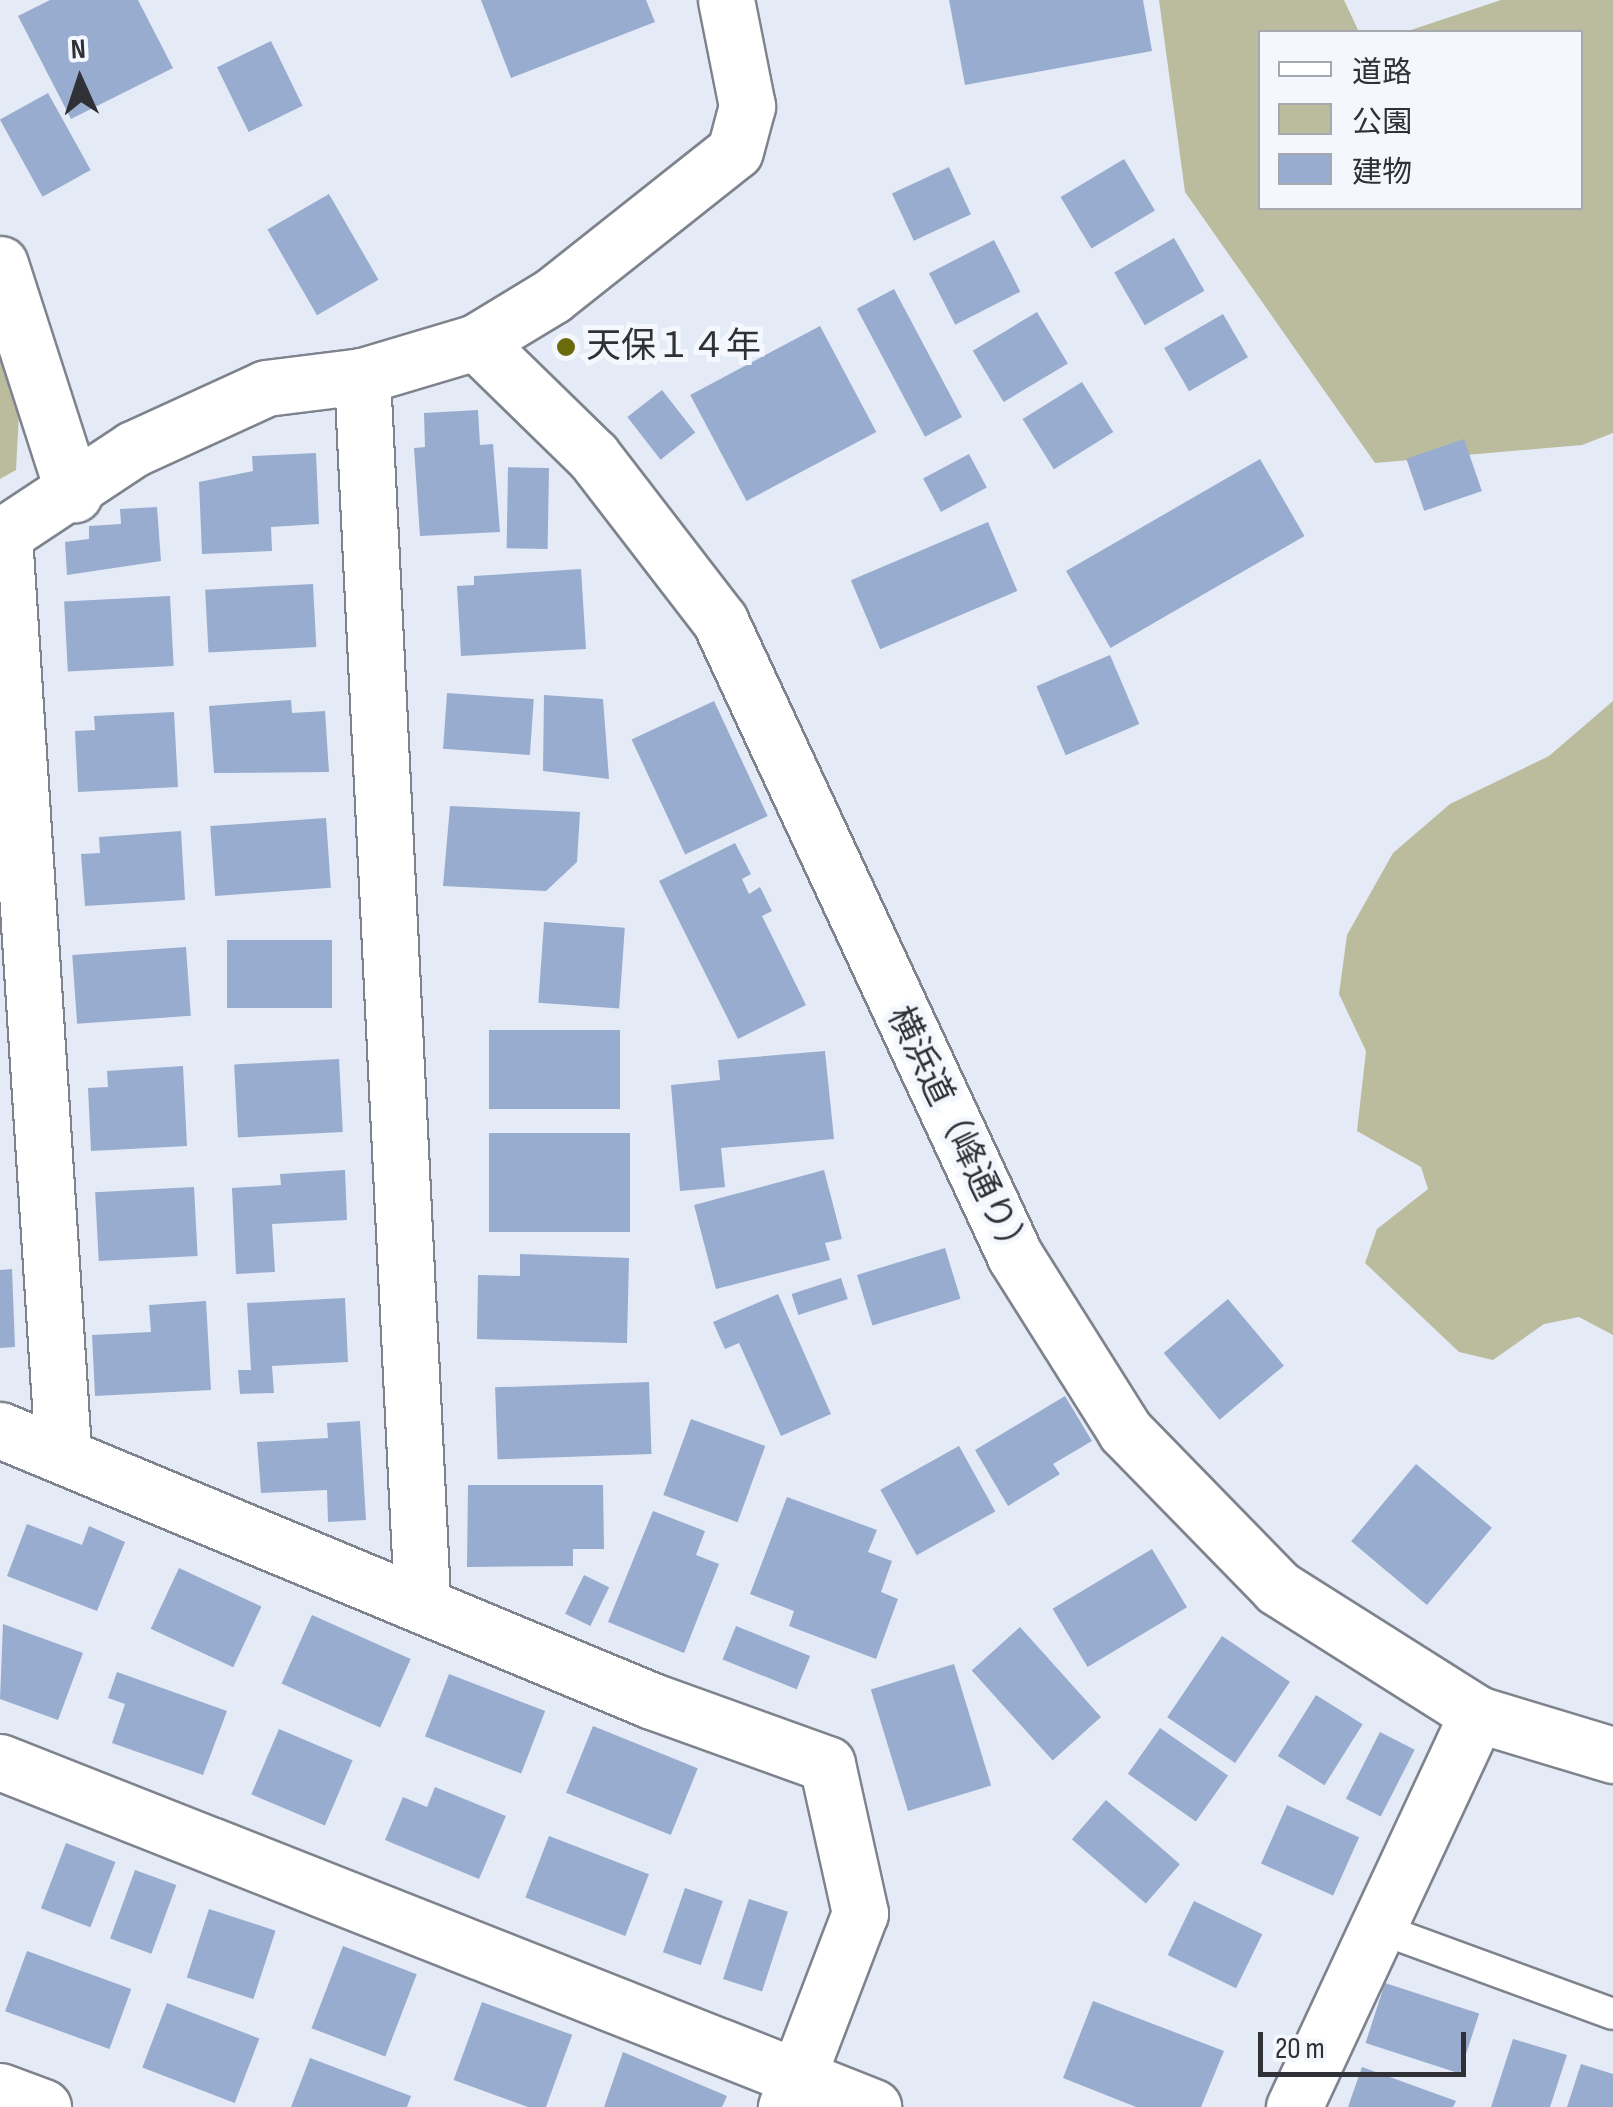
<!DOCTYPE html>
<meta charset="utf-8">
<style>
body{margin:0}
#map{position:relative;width:1613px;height:2107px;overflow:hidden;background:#e5ebf6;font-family:"Sofia Sans Condensed","Noto Sans JP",sans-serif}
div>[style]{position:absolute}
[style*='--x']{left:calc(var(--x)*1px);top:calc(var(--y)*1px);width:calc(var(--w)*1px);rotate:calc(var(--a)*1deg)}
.green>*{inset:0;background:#babc9d}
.building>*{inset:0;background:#98accf;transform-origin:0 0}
.roads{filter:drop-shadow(2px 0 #7e838d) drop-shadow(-2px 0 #7e838d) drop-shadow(0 2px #7e838d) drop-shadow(0 -2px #7e838d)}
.service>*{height:30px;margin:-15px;padding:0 15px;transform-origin:15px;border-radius:15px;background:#fff}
.minor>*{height:55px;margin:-27.5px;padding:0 27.5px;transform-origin:27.5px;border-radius:27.5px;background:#fff}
.dots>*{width:28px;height:28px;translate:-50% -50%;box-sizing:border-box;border:5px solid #f4f8fe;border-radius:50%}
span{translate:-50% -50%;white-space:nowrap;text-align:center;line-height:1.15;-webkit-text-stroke:10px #f4f8fe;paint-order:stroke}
.poi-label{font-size:35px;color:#2f3136}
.left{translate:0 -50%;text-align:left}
.street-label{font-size:35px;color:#2f3136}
.legend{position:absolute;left:1258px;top:30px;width:325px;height:180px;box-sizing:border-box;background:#f4f8fe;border:2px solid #a5a8ae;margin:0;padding:12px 18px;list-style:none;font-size:30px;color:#2f3136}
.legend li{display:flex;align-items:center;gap:20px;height:50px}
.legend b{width:50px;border:2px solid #a5a8ae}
.north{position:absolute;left:30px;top:30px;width:100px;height:100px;-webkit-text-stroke:8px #f4f8fe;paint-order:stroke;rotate:357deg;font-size:28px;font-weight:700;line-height:40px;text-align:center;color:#2f3136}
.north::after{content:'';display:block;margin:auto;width:35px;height:45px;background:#2f3136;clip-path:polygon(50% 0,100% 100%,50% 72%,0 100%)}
.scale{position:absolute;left:1258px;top:2032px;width:208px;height:45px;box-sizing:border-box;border:5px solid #2f3136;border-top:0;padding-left:12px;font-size:30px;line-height:35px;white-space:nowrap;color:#2f3136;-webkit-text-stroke:8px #f4f8fe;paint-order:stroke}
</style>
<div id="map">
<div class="green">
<div style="clip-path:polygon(1159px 0,1344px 0,1359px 32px,1260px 32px,1260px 208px,1580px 208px,1580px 32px,1405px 32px,1501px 0,1613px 0,1613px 433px,1582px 445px,1375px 463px,1185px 192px)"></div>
<div style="clip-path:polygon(0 356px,19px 413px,16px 470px,0 479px)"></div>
<div style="clip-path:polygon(1613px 701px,1613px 1335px,1579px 1317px,1544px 1324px,1493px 1360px,1459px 1352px,1365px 1263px,1377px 1229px,1428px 1189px,1421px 1167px,1357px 1131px,1366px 1051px,1339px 994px,1347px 935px,1393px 853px,1450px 804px,1549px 756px)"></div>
</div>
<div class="building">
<div style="clip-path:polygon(50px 0,138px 0,173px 68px,71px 119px,18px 16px)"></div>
<div style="clip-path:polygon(481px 0,646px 0,655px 22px,511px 78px)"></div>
<div style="clip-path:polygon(949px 0,1143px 0,1152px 51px,965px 85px)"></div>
<div style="left:271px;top:41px;width:72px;height:60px;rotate:64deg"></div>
<div style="left:48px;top:93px;width:88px;height:55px;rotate:61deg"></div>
<div style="left:1124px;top:159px;width:60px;height:74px;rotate:59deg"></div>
<div style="left:949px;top:167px;width:52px;height:63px;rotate:65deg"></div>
<div style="left:329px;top:194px;width:99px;height:71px;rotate:60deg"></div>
<div style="left:1174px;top:238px;width:61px;height:69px;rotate:60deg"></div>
<div style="left:994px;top:240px;width:58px;height:73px;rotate:63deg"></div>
<div style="left:894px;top:289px;width:145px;height:42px;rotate:62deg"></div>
<div style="left:1037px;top:312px;width:60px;height:75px;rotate:59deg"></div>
<div style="left:1223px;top:314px;width:50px;height:68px;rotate:60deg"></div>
<div style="left:820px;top:326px;width:120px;height:147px;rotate:62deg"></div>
<div style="left:1082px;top:382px;width:59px;height:70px;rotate:58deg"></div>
<div style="left:662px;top:390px;width:54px;height:44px;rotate:52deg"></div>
<div style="clip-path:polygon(478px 410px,480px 445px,493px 444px,500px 532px,420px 536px,414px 448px,425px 447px,424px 413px)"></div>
<div style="left:1464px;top:439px;width:55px;height:61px;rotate:71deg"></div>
<div style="clip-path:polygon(316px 453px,319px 524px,271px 527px,272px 551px,202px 554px,199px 482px,253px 471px,252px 456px)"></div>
<div style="left:969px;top:454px;width:38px;height:52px;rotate:62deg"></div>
<div style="left:1260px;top:459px;width:89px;height:224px;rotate:60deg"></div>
<div style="left:549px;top:468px;width:81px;height:41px;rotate:91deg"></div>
<div style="clip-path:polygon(157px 507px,161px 561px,67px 575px,65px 542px,89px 539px,89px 526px,121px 524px,120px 509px)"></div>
<div style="left:988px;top:522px;width:75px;height:149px;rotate:67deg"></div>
<div style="clip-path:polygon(581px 569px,586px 649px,461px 656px,457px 586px,474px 585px,474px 576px)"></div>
<div style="left:313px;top:584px;width:63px;height:108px;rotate:87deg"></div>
<div style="left:170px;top:596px;width:70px;height:106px;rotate:87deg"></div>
<div style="left:1110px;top:655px;width:75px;height:80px;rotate:67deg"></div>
<div style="left:447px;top:693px;width:87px;height:56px;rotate:4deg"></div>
<div style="clip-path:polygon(544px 695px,603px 699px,609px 779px,543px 771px)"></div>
<div style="clip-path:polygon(291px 700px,292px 713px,325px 711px,329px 772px,214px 773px,209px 706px)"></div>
<div style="left:714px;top:701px;width:127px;height:91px;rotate:65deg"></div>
<div style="clip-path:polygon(174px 712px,178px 787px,78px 792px,75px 731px,95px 730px,94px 716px)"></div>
<div style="clip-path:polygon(450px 806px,580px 812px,577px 862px,546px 891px,443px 886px)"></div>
<div style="left:326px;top:818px;width:70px;height:116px;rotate:86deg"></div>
<div style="clip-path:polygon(181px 831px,185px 900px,85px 906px,81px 854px,100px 853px,99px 837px)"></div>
<div style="clip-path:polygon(735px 843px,751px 874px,742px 879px,749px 894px,760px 887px,772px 911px,762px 916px,806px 1005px,738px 1039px,659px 881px)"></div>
<div style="left:544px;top:922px;width:81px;height:81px;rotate:4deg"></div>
<div style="left:332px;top:940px;width:68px;height:105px;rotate:90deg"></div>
<div style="left:186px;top:947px;width:69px;height:114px;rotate:86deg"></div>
<div style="left:489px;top:1030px;width:131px;height:79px"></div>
<div style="clip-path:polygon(825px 1051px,834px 1139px,721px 1148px,725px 1187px,680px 1191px,671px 1085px,720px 1080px,718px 1060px)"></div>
<div style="left:339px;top:1059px;width:73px;height:105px;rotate:87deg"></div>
<div style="clip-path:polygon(183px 1066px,187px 1146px,91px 1151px,88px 1088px,108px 1087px,107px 1071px)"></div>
<div style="left:489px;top:1133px;width:141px;height:99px"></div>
<div style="clip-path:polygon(345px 1170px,347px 1220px,272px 1224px,275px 1272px,236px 1274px,232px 1188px,281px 1185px,280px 1174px)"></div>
<div style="clip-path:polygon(824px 1170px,842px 1239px,825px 1243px,830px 1260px,716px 1289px,694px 1205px)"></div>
<div style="left:194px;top:1187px;width:69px;height:99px;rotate:87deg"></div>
<div style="left:945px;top:1248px;width:53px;height:92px;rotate:73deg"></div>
<div style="clip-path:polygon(520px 1254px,629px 1258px,627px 1343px,477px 1339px,478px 1275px,520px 1276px)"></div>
<div style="clip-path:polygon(12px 1269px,15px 1347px,0 1348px,0 1270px)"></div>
<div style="left:841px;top:1278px;width:22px;height:52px;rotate:72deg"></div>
<div style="clip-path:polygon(778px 1294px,831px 1414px,781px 1436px,739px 1343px,725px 1349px,713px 1322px)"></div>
<div style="clip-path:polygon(345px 1298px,348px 1362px,272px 1366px,274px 1393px,240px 1394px,238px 1370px,251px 1370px,247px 1303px)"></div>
<div style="left:1228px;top:1299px;width:87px;height:84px;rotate:50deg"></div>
<div style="clip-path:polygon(206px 1301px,211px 1390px,95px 1396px,92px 1335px,151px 1332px,149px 1305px)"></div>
<div style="left:649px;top:1382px;width:72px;height:154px;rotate:88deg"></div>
<div style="clip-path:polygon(1065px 1396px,1092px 1441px,1053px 1464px,1060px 1474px,1008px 1506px,975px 1450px)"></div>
<div style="left:691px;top:1419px;width:79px;height:81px;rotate:20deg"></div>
<div style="clip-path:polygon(360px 1421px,366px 1520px,328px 1522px,327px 1490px,261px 1493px,257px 1442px,328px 1438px,327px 1423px)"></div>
<div style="left:959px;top:1446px;width:75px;height:90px;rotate:61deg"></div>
<div style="left:1416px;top:1464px;width:99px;height:101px;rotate:40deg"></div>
<div style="clip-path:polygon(468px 1485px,603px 1485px,604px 1549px,573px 1549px,573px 1566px,467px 1567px)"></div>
<div style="clip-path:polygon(787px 1497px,877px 1530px,868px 1552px,892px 1561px,881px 1592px,898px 1599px,876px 1659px,789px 1626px,794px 1611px,750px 1594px)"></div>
<div style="clip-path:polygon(653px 1511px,705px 1531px,696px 1555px,719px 1564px,684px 1653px,608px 1622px)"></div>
<div style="clip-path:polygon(27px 1524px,82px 1545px,89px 1526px,125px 1542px,97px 1611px,7px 1576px)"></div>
<div style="left:1152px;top:1549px;width:68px;height:116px;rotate:59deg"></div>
<div style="left:179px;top:1568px;width:91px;height:67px;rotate:25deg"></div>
<div style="left:584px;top:1575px;width:28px;height:43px;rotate:26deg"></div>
<div style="left:312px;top:1615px;width:108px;height:75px;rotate:24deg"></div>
<div style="clip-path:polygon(3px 1624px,83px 1653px,58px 1720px,0 1699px)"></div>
<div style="left:736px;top:1626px;width:80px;height:36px;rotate:22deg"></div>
<div style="left:1020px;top:1627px;width:121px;height:65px;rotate:48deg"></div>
<div style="left:1222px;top:1636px;width:82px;height:98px;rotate:34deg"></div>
<div style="left:954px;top:1664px;width:127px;height:87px;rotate:73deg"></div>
<div style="clip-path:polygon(117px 1672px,227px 1711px,203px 1775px,112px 1743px,125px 1704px,108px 1698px)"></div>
<div style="left:449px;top:1674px;width:103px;height:67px;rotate:21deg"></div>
<div style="left:1316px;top:1695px;width:55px;height:72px;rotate:32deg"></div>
<div style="left:593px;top:1726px;width:113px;height:72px;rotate:22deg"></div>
<div style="left:1160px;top:1728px;width:83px;height:56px;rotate:35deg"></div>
<div style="left:279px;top:1729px;width:80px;height:71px;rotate:23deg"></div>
<div style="left:1380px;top:1732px;width:39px;height:75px;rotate:27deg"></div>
<div style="clip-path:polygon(435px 1787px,506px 1816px,479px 1879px,385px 1840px,403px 1797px,427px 1807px)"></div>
<div style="left:1106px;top:1800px;width:98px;height:52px;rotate:41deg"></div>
<div style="left:1287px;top:1805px;width:79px;height:64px;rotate:24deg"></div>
<div style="left:549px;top:1836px;width:107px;height:66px;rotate:21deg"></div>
<div style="left:66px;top:1843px;width:53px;height:70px;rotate:21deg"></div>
<div style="left:135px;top:1870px;width:44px;height:73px;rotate:20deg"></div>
<div style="left:685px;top:1888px;width:40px;height:68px;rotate:19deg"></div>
<div style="left:749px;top:1899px;width:41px;height:84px;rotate:18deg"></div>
<div style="left:1194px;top:1901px;width:76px;height:60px;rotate:26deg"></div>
<div style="left:209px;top:1909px;width:70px;height:72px;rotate:18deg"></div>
<div style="left:343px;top:1946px;width:79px;height:88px;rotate:21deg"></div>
<div style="left:27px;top:1951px;width:111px;height:64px;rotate:20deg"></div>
<div style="left:1385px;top:1983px;width:99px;height:63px;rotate:18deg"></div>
<div style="clip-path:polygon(1093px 2001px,1224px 2051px,1201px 2107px,1136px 2107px,1063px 2078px)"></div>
<div style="left:482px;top:2002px;width:96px;height:83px;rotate:20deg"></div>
<div style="left:167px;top:2003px;width:99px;height:69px;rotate:21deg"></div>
<div style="clip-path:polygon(1513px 2039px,1567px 2055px,1550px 2107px,1491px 2107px)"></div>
<div style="clip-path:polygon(623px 2052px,727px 2096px,722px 2107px,604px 2107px)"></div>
<div style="clip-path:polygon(310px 2058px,411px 2096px,407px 2107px,291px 2107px)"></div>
<div style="clip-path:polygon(1581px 2064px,1613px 2074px,1613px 2107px,1567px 2107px)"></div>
<div style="clip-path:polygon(1362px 2067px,1456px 2101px,1453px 2107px,1348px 2107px)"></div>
</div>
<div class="roads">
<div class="service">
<div style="--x:1378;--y:1928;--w:250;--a:20.1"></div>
</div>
<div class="minor">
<div style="--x:0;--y:264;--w:242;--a:72.2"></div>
<div style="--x:476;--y:342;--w:163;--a:44.3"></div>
<div style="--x:593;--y:456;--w:208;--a:52.4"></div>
<div style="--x:720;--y:621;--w:700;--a:65.08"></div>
<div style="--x:1015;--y:1256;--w:207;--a:57.8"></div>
<div style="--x:1125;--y:1431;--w:219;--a:45.7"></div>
<div style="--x:1278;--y:1588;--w:236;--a:32.3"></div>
<div style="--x:1477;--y:1714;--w:142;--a:16.8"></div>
<div style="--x:362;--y:376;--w:1224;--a:87.19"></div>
<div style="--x:4;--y:536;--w:918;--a:86.31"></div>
<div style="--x:0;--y:537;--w:159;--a:-33.5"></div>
<div style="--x:133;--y:449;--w:146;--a:-24.6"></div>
<div style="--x:266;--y:388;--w:97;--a:-7.1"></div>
<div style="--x:362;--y:376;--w:119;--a:-16.6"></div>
<div style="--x:476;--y:342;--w:89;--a:-31.2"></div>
<div style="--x:552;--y:296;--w:233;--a:-38.4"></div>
<div style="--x:735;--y:151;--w:47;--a:-75.1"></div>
<div style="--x:747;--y:106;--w:108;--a:-101.2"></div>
<div style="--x:0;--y:1430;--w:706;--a:22.57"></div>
<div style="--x:652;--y:1701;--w:186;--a:19.8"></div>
<div style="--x:827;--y:1764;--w:153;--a:77.5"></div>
<div style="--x:860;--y:1913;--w:208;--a:110.9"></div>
<div style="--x:0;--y:1762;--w:939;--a:21.56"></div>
<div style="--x:0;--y:2091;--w:46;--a:20.4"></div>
<div style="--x:1294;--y:2107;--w:434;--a:-65"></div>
</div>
</div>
<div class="dots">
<div style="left:566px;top:347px;background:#6a6b0b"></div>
</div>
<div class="poi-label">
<span class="left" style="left:586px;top:347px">天保１４年</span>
</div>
<div class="street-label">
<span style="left:958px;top:1135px;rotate:64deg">横浜道（峰通り）</span>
</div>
<ul class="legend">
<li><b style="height:12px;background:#fff"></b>道路</li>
<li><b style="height:28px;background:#babc9d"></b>公園</li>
<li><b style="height:28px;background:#98accf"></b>建物</li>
</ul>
<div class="north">N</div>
<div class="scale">20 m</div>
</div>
